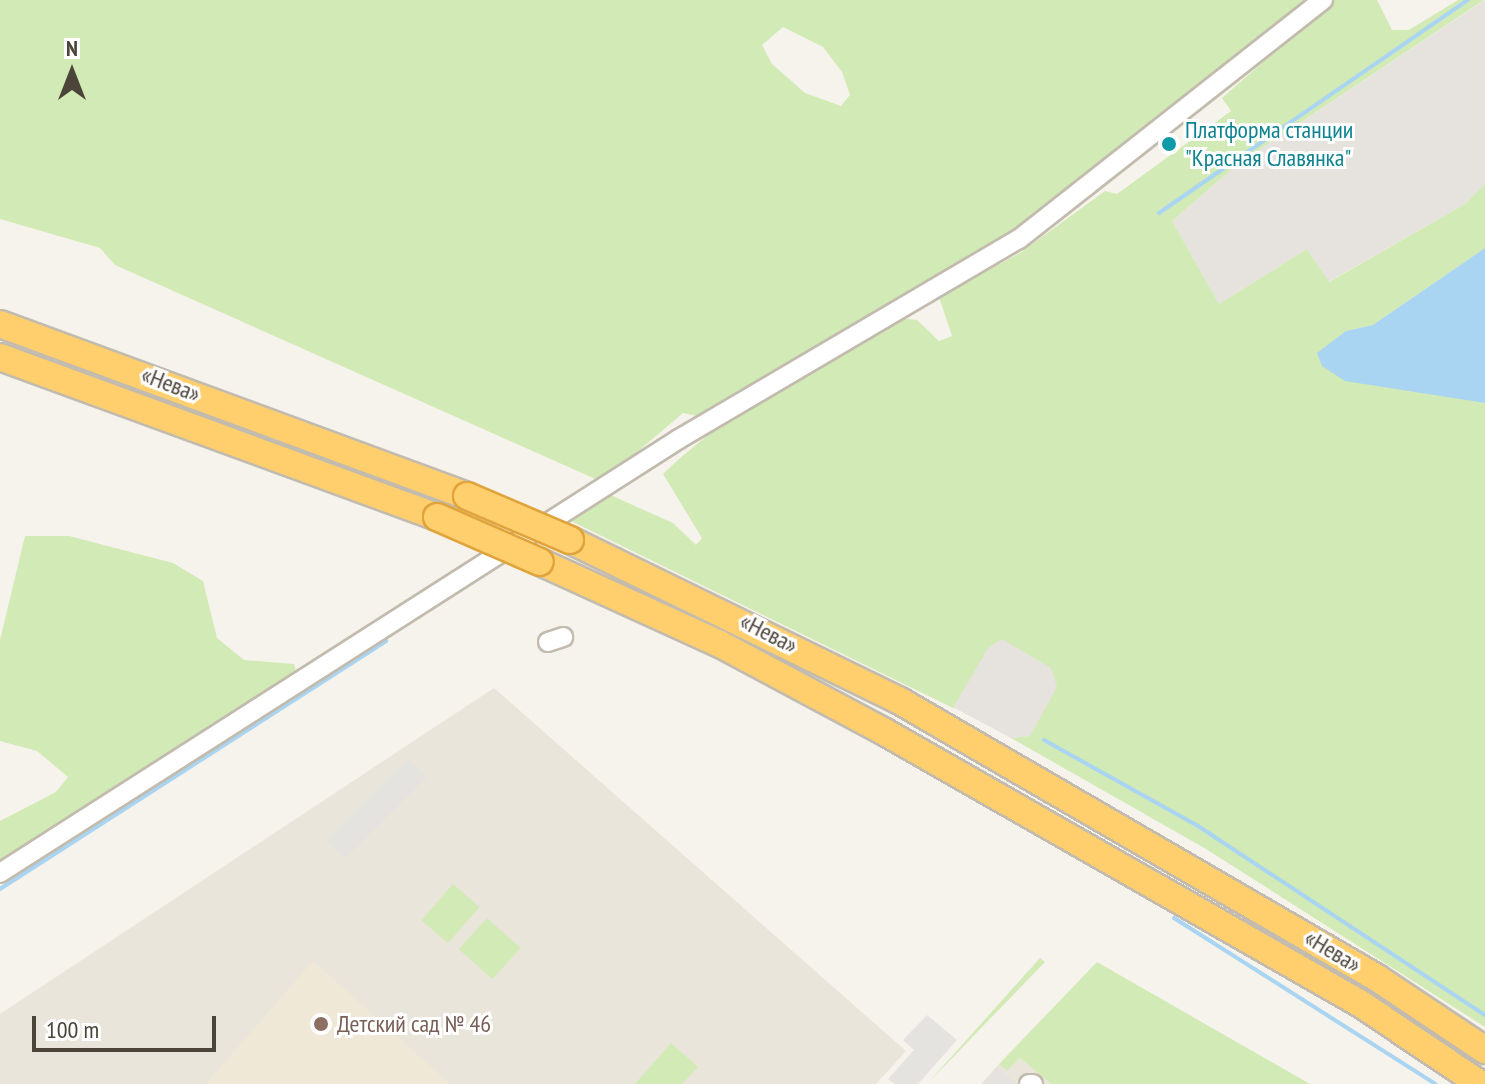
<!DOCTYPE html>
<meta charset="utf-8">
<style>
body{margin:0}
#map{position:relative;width:1485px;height:1084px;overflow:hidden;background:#f6f3ec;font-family:"PT Sans Narrow",sans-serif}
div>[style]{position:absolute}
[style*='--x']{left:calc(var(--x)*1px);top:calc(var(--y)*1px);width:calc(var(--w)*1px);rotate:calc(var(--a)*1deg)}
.residential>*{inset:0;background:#eae5da}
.industrial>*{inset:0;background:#e6e2dd}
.education>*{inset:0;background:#efe8d6}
.green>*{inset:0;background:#d2eab5;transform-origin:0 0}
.parking>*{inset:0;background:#e5e3e0;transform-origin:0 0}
.water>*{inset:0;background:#a9d4f2}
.stream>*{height:4px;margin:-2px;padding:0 2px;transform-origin:2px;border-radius:2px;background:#a9d4f2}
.roads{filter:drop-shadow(2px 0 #c2bbae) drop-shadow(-2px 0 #c2bbae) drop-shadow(0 2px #c2bbae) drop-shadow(0 -2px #c2bbae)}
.minor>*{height:18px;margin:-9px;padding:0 9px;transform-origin:9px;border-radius:9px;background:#fff}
.highway>*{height:26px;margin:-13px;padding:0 13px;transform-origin:13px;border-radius:13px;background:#ffcf6e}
.bridges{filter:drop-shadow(2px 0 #e0a43c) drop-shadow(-2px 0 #e0a43c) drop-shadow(0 2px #e0a43c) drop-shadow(0 -2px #e0a43c)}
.highway-bridge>*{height:26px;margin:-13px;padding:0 13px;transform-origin:13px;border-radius:13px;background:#ffcf6e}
.dots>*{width:22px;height:22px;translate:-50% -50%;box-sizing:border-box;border:4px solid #fff;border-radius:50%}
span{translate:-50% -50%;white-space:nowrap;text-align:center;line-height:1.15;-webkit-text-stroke:6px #fff;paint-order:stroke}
.culture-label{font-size:24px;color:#0d838f}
.left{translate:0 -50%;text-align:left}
.street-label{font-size:24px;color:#4b4439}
.education-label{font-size:24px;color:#785e54}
.north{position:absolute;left:32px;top:32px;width:80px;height:80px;-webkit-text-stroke:6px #fff;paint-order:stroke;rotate:0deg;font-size:22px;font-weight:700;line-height:32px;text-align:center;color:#4b4439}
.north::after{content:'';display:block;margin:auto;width:28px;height:36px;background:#4b4439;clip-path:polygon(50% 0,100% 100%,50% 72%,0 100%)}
.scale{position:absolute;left:32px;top:1016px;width:184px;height:36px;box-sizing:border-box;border:4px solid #4b4439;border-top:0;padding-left:10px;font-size:24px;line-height:28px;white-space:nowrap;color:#4b4439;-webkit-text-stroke:6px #fff;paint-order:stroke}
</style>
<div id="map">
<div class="residential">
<div style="clip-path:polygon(494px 688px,906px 1051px,876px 1084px,0 1084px,0 1014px)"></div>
<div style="clip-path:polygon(1020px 1058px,1051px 1084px,981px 1084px,999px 1064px,1007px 1071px)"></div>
</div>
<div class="industrial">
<div style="clip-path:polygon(1485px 0,1485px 184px,1465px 204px,1328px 282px,1307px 249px,1219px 304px,1172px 221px,1238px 164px)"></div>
<div style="clip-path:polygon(945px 605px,1091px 627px,1032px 736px,1011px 738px,932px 696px,955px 661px)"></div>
</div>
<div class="education">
<div style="clip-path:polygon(313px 961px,450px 1084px,206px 1084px)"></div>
</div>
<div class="green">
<div style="clip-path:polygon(evenodd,0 0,1309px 0,1014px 235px,698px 416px,683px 413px,602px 482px,115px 265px,100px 248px,0 219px,0 0,783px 27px,823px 47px,842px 72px,850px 95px,841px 106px,805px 93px,772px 64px,762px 45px,783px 27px)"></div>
<div style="clip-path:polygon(1334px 0,1377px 0,1392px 30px,1409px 30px,1458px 0,1484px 0,1238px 164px,1172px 221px,1219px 304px,1307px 249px,1329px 282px,1465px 204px,1485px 184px,1485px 248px,1373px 325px,1346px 331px,1408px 390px,1485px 403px,1485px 1027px,1206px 849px,1011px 738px,1030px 736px,1057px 687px,1051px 668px,1002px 639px,988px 648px,953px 708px,571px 521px,608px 494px,673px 523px,696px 545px,702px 538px,663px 474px,679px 459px,725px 421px,898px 318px,917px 320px,939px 341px,952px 336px,939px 297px,1020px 253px,1105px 191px,1117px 194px,1231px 111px,1222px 98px)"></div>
<div style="clip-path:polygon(25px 536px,69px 536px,173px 563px,203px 581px,217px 638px,244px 660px,294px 664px,296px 671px,0 862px,0 821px,56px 792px,68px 777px,37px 751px,0 741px,0 640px)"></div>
<div style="left:453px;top:884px;width:35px;height:48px;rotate:41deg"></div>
<div style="left:487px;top:918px;width:45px;height:42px;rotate:42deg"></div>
<div style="clip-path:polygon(1040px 958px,1045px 962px,927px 1084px)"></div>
<div style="clip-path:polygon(1097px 962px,1310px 1084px,1051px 1084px,1020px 1058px,1007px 1071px,999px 1064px)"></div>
<div style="clip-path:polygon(671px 1043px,698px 1067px,682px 1084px,635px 1084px)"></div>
</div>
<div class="parking">
<div style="left:409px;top:759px;width:25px;height:116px;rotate:45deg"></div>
<div style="clip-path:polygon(927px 1015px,957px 1040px,918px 1084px,895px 1084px,888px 1079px,914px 1050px,903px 1040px)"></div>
<div style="clip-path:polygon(997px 1067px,1017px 1084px,982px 1084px)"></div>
</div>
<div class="water">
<div style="clip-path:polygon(1485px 248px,1485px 403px,1345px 381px,1322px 366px,1317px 353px,1346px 331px,1373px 325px)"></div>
</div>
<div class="stream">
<div style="--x:1159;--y:213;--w:375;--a:-34.6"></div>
<div style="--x:1044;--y:740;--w:176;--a:29.2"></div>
<div style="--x:1198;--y:826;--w:344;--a:33.4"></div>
<div style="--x:0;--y:889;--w:459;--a:-32.7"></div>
<div style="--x:1174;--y:918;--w:310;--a:32.4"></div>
</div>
<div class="roads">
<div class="minor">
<div style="--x:548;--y:642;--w:16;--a:-18"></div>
<div style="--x:0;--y:873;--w:806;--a:-32.59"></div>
<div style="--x:679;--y:439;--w:394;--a:-30.5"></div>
<div style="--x:1019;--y:239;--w:387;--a:-38.2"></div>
<div style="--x:1029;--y:1084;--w:4;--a:0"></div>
</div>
<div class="highway">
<div style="--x:0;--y:324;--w:498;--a:20.2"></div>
<div style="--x:0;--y:357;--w:465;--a:20.1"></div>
<div style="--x:570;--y:540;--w:367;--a:26"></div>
<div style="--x:900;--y:701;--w:552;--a:30.14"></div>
<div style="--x:1377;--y:978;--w:130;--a:33.7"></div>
<div style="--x:540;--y:562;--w:198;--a:24.5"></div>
<div style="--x:720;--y:644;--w:185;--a:28.1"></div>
<div style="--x:883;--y:731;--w:550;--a:29.73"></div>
<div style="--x:1361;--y:1004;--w:143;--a:33.9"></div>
</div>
</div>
<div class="bridges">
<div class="highway-bridge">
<div style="--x:467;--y:496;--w:112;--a:23.1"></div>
<div style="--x:437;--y:517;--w:112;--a:23.6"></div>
</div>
</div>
<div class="dots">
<div style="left:1169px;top:144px;background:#0f9aa8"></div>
<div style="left:321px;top:1024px;background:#8d6e63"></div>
</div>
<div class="culture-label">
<span class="left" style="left:1185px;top:144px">Платформа станции<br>"Красная Славянка"</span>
</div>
<div class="street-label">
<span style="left:171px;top:384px;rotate:21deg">«Нева»</span>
<span style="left:769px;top:633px;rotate:27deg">«Нева»</span>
<span style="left:1333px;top:951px;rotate:31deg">«Нева»</span>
</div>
<div class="education-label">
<span class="left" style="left:337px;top:1024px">Детский сад № 46</span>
</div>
<div class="north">N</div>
<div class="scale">100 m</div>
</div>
